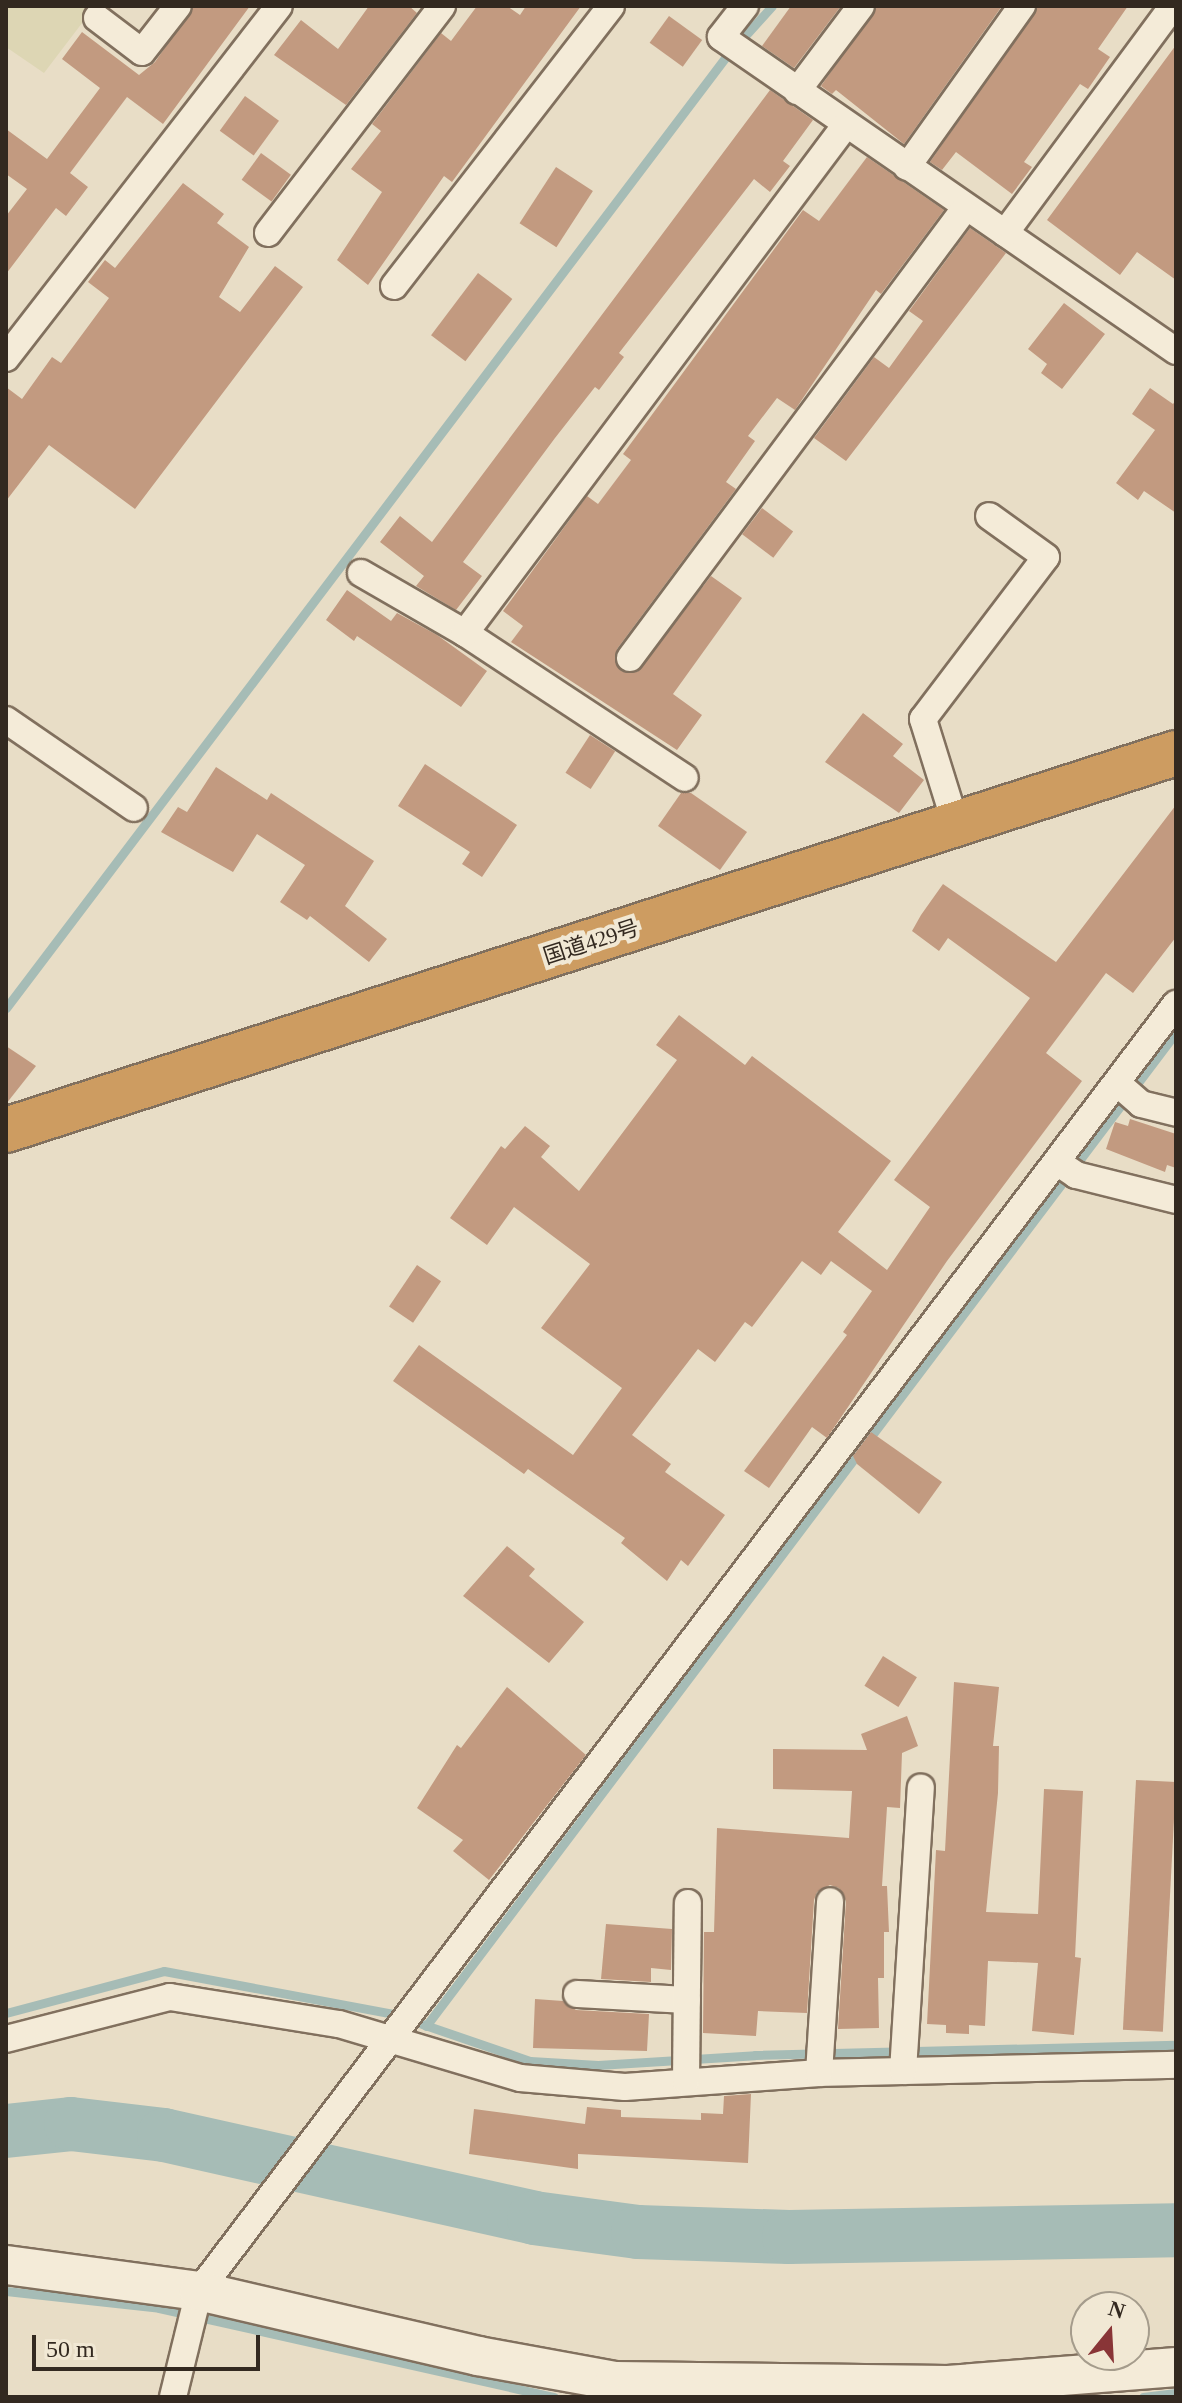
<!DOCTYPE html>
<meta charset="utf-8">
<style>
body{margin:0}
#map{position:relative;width:1182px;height:2403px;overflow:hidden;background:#e8ddc6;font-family:"Times New Roman","Noto Sans JP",serif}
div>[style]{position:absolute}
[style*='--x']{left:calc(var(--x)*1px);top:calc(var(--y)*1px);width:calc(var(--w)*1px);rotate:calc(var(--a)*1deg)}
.farmland>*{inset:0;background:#ddd6b4}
.stream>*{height:9px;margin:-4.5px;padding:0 4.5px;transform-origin:4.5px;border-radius:4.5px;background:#a6bcb6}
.river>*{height:54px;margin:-27px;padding:0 27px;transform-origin:27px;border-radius:27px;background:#a6bcb6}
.building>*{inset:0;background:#c29a80;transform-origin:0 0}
.roads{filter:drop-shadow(2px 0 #81705e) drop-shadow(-2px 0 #81705e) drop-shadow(0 2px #81705e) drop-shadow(0 -2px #81705e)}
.street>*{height:26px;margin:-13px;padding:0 13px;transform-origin:13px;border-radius:13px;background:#f4ebd8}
.secondary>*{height:38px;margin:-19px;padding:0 19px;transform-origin:19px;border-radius:19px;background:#f4ebd8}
.highway>*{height:44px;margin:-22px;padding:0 22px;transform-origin:22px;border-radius:22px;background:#cd9c61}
span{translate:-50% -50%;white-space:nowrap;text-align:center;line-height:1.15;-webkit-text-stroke:8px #f1e8d4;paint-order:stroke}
.street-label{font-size:22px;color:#332920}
.frame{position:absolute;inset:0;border:8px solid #332920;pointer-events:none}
.north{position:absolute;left:1070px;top:2291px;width:80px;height:80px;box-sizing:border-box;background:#f1e8d4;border:2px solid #a59c8c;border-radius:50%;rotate:18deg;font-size:22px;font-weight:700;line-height:32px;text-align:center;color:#332920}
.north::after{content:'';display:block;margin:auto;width:28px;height:36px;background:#893537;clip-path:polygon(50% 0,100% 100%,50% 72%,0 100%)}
.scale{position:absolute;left:32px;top:2335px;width:228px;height:36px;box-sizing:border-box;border:4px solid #332920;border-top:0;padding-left:10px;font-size:24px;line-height:28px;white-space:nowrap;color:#332920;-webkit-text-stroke:6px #f1e8d4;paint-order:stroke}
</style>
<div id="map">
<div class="farmland">
<div style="clip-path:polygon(6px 6px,95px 6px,44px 73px,6px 47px)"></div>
</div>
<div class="stream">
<div style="--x:6;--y:1008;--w:1191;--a:-52.88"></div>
<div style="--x:725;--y:58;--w:70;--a:-47.9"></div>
<div style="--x:6;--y:2013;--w:163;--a:-14.9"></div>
<div style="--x:164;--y:1971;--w:244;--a:10.6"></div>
<div style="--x:422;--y:2024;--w:114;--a:18.9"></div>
<div style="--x:530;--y:2061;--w:68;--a:3.4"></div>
<div style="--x:598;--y:2065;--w:157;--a:-3.6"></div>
<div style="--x:755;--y:2055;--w:421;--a:-1.4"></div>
<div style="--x:426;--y:2026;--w:1245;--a:-52.96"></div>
<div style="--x:6;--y:2291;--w:154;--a:6.3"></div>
<div style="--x:159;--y:2308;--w:405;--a:12.7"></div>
<div style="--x:1143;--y:2397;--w:33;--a:-7"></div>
</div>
<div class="river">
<div style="--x:6;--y:2131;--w:65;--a:-6.1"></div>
<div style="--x:71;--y:2124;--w:94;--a:6.7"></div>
<div style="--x:164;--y:2135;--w:379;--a:12.6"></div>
<div style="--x:534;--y:2218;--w:105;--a:7.7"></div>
<div style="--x:638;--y:2232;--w:151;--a:1.9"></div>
<div style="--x:789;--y:2237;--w:387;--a:-1"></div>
</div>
<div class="building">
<div style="clip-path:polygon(194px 6px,250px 6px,163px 124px,127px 97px,70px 173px,88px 187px,66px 216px,56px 208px,6px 274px,6px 216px,27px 189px,6px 174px,6px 129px,47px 159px,100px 88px,62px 59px,82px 32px,139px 75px,155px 62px)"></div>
<div style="clip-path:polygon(369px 6px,409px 6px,417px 13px,346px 105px,274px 55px,301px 20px,338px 49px)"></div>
<div style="clip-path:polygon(477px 6px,507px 6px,520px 15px,526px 6px,581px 6px,452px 182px,444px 176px,368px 285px,337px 260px,382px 192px,351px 169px,381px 131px,372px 124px,441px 33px,451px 41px)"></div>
<div style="clip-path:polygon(791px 6px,841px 6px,794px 68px,762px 46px)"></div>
<div style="clip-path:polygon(877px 6px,1002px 6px,904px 144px,836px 90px,832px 94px,821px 86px)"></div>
<div style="clip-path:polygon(1038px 6px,1128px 6px,1098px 49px,1110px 57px,1088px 89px,1080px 84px,1024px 162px,1032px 167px,1012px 194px,956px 152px,942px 170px,930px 162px)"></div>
<div style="left:669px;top:16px;width:41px;height:33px;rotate:36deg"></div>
<div style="clip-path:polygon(1176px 45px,1176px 280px,1137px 252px,1120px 275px,1047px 220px)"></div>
<div style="clip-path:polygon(770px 90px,813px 120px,783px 161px,790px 166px,770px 192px,754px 179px,619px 353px,624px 357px,599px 390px,595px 387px,555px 438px,463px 562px,482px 576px,456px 610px,416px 586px,424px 576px,380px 542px,400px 516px,432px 542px)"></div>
<div style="left:245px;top:96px;width:42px;height:43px;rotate:36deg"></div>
<div style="left:261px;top:153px;width:37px;height:33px;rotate:36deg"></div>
<div style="clip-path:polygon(867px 157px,944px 210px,881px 294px,876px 290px,795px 410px,777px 398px,748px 436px,755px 441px,726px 482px,736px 489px,617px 649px,620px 670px,637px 672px,711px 576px,742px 598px,673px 694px,702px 715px,677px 750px,511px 642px,523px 626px,503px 611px,587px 496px,598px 504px,631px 460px,623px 454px,803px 210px,819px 221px)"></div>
<div style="left:556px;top:167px;width:44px;height:67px;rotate:33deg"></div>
<div style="clip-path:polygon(183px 183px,224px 214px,217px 223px,249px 247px,219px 297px,240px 312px,275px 266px,303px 287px,135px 509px,49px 445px,6px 501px,6px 387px,22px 399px,52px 357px,61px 363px,109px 298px,88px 282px,105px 260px,115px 268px)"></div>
<div style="clip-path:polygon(970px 228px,1006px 253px,846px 461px,814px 438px,874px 357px,889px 368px,923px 321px,909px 311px)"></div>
<div style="left:478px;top:273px;width:43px;height:78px;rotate:37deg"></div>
<div style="clip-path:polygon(1064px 303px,1105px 334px,1062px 389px,1041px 373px,1047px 364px,1028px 349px)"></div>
<div style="clip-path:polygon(1150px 388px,1173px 404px,1176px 400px,1176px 513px,1144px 491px,1138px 500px,1116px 483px,1155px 430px,1132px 414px)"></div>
<div style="left:762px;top:508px;width:39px;height:33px;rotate:37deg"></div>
<div style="clip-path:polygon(347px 590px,391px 621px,397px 613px,437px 635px,487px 671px,461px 707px,357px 636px,354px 641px,326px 620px)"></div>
<div style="clip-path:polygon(863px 713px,903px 744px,893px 756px,924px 780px,899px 813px,825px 762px)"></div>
<div style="left:590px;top:735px;width:30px;height:45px;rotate:33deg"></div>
<div style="clip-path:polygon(425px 764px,517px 825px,482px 877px,462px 864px,470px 852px,398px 806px)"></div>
<div style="clip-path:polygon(216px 767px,267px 800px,271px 793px,374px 861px,345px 906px,387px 939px,369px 962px,310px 916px,307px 920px,280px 902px,305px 865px,257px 834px,233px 872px,161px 832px,178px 807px,187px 812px)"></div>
<div style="clip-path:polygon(681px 793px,691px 793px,747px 832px,720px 870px,658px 826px)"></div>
<div style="clip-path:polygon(1176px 805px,1176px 937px,1133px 993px,1106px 973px,1046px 1053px,1082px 1081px,947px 1261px,827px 1438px,812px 1427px,769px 1488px,744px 1471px,847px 1335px,843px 1332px,872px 1291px,831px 1261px,821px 1275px,802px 1261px,752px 1327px,745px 1322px,715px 1362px,698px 1349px,632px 1435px,671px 1464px,665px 1472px,725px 1515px,688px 1566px,681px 1560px,667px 1581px,621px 1543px,625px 1538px,528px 1469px,524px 1474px,393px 1381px,419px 1345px,573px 1455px,622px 1388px,541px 1328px,590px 1264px,514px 1207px,487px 1245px,450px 1218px,501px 1146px,505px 1149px,525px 1126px,550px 1146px,541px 1157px,579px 1191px,677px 1060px,656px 1045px,679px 1015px,745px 1065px,752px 1056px,891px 1161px,838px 1232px,887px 1270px,930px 1207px,894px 1180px,1030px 998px,948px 938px,939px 951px,912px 931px,921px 915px,943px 884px,1056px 962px)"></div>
<div style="clip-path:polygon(6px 1046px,36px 1066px,6px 1104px)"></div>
<div style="clip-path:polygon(1130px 1119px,1176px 1134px,1176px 1168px,1167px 1165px,1165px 1172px,1106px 1149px,1115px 1122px,1128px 1126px)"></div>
<div style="left:417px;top:1265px;width:29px;height:50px;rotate:34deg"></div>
<div style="clip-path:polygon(871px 1432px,942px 1482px,919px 1514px,857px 1464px,853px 1456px)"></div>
<div style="clip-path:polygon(507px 1546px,535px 1569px,529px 1576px,584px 1622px,549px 1663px,463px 1596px)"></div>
<div style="left:883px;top:1656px;width:40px;height:35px;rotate:32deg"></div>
<div style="clip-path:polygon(954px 1682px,999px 1687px,993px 1746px,999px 1746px,998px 1793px,986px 1912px,1038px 1914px,1044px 1789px,1083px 1791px,1075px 1957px,1081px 1958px,1074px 2035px,1032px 2031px,1038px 1963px,988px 1961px,985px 2026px,969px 2025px,969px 2034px,946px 2033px,946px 2025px,927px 2024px,936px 1850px,945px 1851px)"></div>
<div style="clip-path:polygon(507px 1687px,586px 1755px,489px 1880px,453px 1851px,463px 1840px,417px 1808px,457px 1745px,461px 1748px)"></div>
<div style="clip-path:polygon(907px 1716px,918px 1746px,902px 1753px,900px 1808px,887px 1807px,882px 1886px,887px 1886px,889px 1932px,884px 1932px,884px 1978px,878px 1978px,879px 2028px,838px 2029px,846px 1901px,839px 1888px,830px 1885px,817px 1892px,814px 1900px,807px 2013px,758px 2011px,756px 2036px,703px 2033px,704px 1932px,714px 1932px,717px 1828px,849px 1838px,852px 1791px,773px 1789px,773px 1749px,867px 1750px,861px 1734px)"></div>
<div style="left:1136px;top:1780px;width:40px;height:250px;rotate:3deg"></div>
<div style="clip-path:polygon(606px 1924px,672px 1929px,671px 1970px,651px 1968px,651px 1982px,601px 1979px)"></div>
<div style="clip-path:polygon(535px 1999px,563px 2001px,576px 2010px,649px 2014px,647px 2051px,533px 2048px)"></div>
<div style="clip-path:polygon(751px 2094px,748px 2163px,578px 2154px,578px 2169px,469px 2154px,474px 2109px,585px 2124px,587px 2107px,621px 2110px,621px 2117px,701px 2120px,701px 2113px,723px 2114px,724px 2096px)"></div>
</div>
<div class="roads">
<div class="street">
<div style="--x:745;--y:6;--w:39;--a:128"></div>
<div style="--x:721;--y:37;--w:553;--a:34.61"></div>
<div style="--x:97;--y:18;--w:56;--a:37.1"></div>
<div style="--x:142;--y:52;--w:58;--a:-52"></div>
<div style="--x:797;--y:91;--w:106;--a:-53"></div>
<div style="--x:907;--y:167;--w:198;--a:-54.5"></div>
<div style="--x:268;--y:233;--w:286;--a:-52.5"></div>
<div style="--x:1005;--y:233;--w:282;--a:-53.5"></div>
<div style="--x:394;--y:286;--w:354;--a:-52.2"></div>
<div style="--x:6;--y:358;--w:445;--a:-52.2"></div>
<div style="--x:361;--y:573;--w:120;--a:30"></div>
<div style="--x:465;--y:633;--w:263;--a:33.4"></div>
<div style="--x:465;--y:633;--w:634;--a:-53.15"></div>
<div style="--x:630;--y:658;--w:562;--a:-53.31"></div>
<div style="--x:6;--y:720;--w:155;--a:34.5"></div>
<div style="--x:956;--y:825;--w:111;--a:-107.3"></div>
<div style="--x:923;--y:719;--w:203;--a:-52.8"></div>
<div style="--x:1046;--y:557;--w:70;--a:-144.3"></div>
<div style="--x:1117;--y:1083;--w:32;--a:41"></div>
<div style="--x:1141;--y:1104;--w:36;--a:14"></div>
<div style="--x:1057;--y:1162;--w:23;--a:34"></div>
<div style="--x:1076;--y:1175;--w:103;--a:14"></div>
<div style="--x:577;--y:1994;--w:110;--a:3.1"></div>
<div style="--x:6;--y:2039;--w:169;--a:-14.4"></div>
<div style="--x:170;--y:1997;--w:171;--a:9.1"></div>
<div style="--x:339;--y:2024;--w:189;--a:16.6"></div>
<div style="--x:520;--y:2078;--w:105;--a:4.9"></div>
<div style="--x:625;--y:2087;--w:195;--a:-4.1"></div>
<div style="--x:819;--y:2073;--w:357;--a:-1.3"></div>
<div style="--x:903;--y:2071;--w:284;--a:-86.4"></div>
<div style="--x:819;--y:2073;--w:172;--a:-86.3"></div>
<div style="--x:686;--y:2081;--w:178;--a:-89.4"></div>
<div style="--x:173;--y:2397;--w:109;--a:-76.2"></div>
<div style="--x:199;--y:2291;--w:1616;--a:-52.8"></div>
</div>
<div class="secondary">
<div style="--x:6;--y:2265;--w:195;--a:7.7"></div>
<div style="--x:199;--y:2291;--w:286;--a:13.1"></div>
<div style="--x:478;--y:2356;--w:139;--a:10.3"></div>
<div style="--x:615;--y:2381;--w:333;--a:0.7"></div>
<div style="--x:948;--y:2385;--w:229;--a:-4.5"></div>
</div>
<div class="highway">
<div style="--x:6;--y:1130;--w:1229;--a:-17.86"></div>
</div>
</div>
<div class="street-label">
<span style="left:591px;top:942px;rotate:-18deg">国道429号</span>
</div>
<div class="frame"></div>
<div class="north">N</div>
<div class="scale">50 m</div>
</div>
